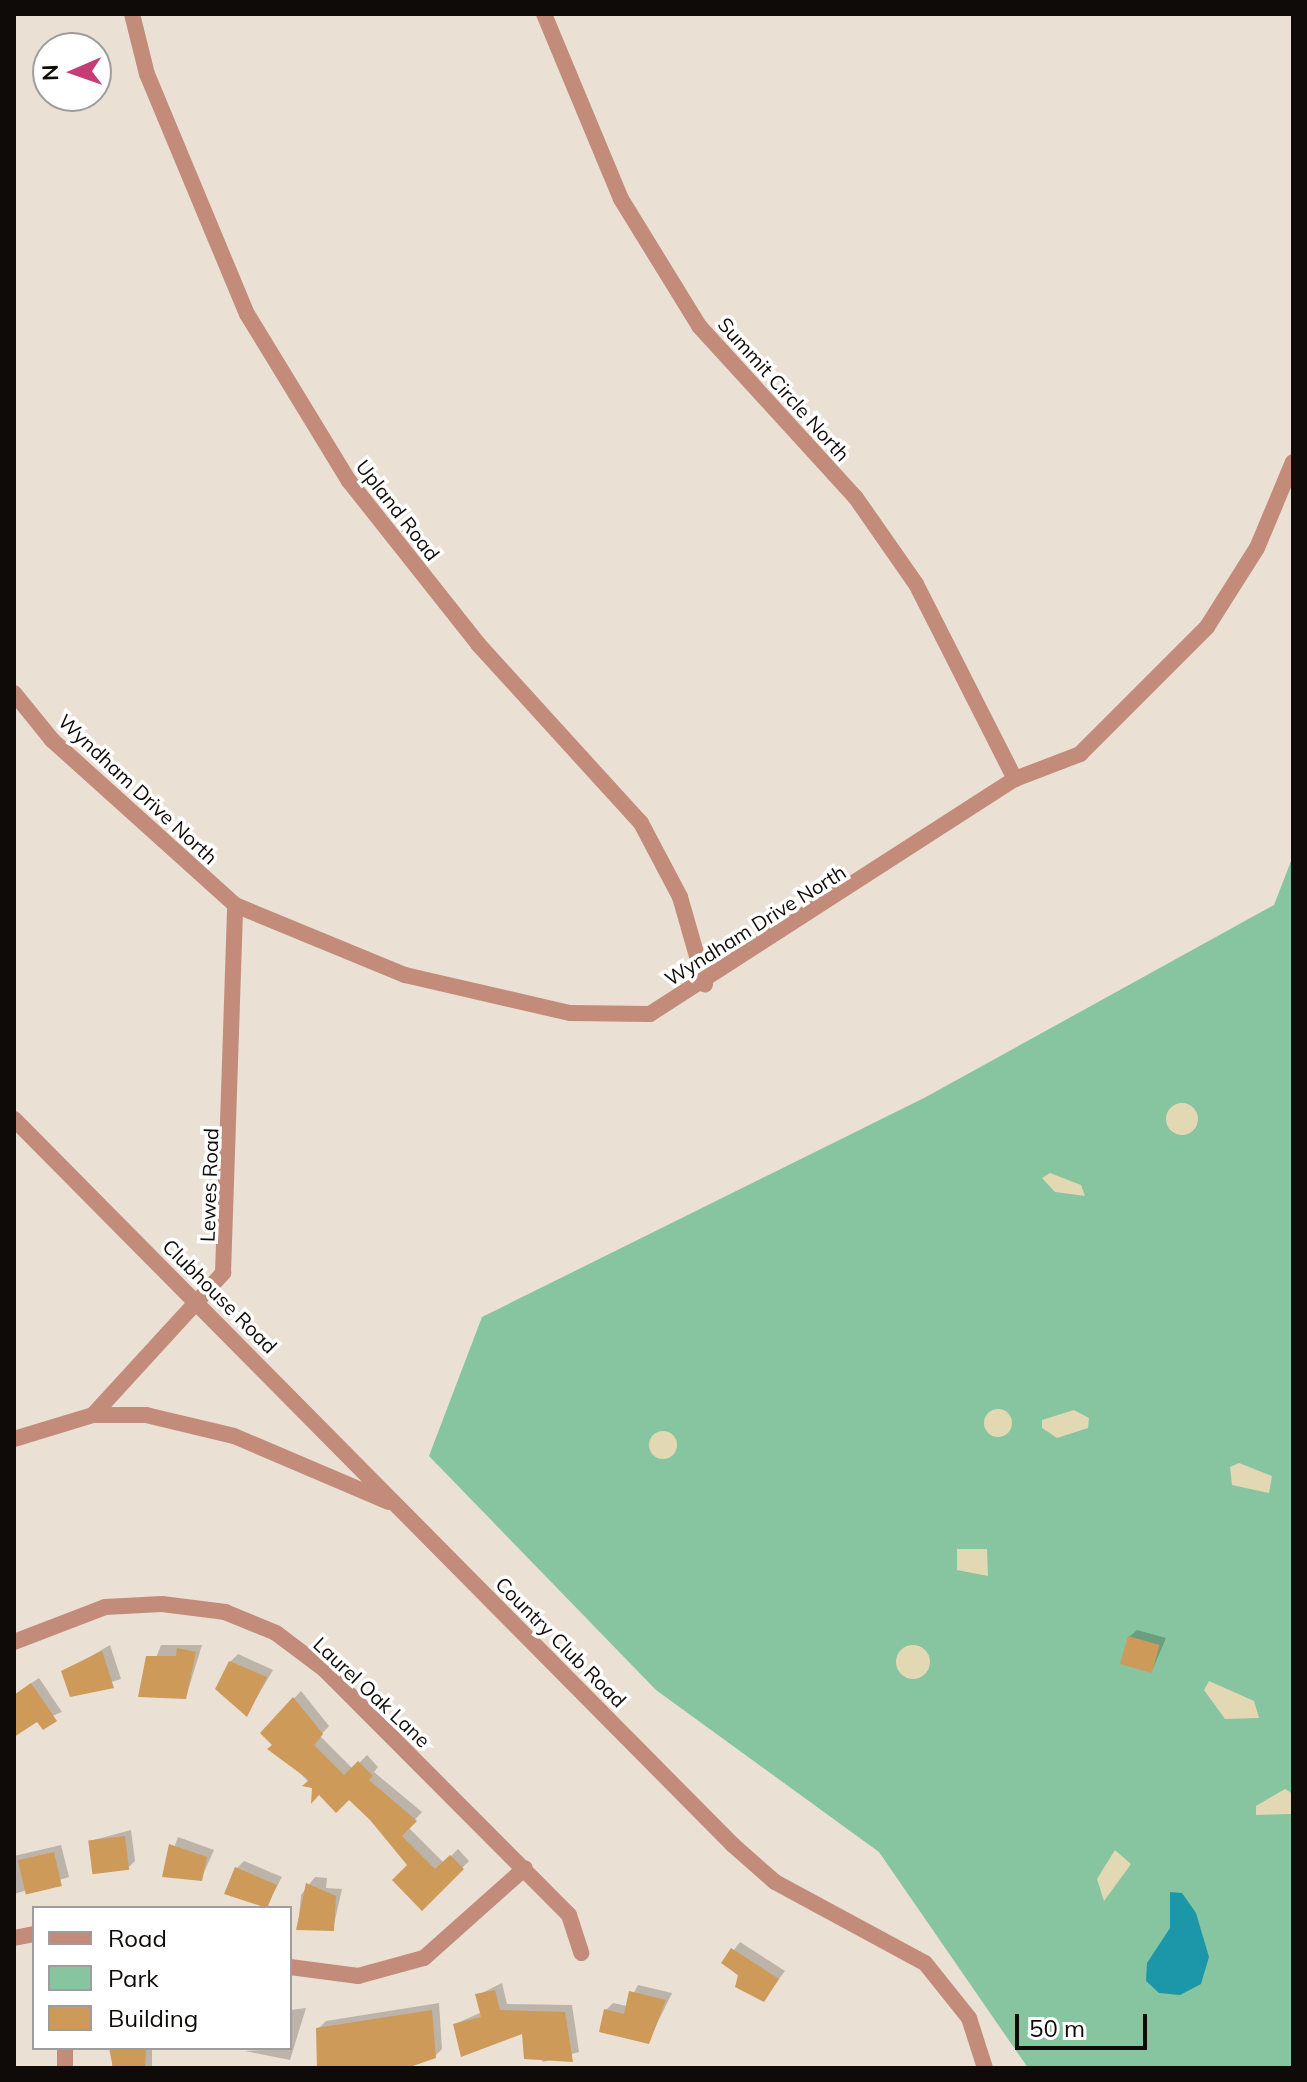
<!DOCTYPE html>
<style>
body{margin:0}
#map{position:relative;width:1307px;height:2082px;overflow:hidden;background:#ebe0d4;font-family:Mulish,sans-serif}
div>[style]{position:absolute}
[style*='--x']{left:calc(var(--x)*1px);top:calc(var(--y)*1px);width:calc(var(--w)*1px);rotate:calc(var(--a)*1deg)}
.green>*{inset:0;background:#86c5a0}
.sand>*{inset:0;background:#e2d9b4}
.round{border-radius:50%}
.water>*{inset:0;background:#1c97a9}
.shadow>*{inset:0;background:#0003;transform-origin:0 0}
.building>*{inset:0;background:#cd9a59;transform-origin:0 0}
.minor>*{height:16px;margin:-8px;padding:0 8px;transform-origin:8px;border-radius:8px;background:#c38c7a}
span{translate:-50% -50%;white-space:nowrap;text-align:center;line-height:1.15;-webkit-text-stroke:7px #fff;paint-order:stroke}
.street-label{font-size:20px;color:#0f0b08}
.frame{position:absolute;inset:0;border:16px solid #0f0b08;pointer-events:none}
.legend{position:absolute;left:32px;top:1906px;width:260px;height:144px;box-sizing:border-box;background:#fff;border:2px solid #9f9d9c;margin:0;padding:10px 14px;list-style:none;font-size:24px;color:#0f0b08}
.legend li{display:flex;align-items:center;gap:16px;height:40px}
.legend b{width:40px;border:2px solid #9f9d9c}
.north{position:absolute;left:32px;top:32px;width:80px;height:80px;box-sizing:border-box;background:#fff;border:2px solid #9f9d9c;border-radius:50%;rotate:268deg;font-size:22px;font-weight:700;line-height:32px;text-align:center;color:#0f0b08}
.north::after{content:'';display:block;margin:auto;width:28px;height:36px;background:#c63c76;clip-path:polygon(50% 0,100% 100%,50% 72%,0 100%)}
.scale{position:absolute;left:1015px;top:2014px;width:132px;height:36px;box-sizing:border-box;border:4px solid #0f0b08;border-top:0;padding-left:10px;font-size:24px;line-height:28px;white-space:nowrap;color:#0f0b08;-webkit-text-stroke:6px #fff;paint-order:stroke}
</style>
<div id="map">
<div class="green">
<div style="clip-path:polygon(1293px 856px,1293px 2068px,1028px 2068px,879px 1852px,656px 1690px,429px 1456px,482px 1317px,924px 1098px,1274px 905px)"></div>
</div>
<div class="sand">
<div class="round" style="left:1166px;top:1103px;width:32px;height:32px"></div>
<div style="clip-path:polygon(1050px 1173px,1081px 1185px,1085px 1196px,1055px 1192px,1042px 1178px)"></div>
<div class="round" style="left:984px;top:1409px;width:28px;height:28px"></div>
<div style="clip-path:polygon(1074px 1410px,1089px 1418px,1088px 1428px,1057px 1438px,1042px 1428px,1042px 1420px)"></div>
<div class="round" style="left:649px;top:1431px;width:28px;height:28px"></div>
<div style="clip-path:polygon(1239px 1463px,1272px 1476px,1269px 1493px,1232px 1485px,1230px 1467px)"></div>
<div style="clip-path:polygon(957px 1549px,987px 1549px,988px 1576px,957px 1570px)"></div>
<div class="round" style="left:896px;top:1645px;width:34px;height:34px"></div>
<div style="clip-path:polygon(1209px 1681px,1254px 1701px,1259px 1718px,1225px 1719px,1204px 1690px)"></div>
<div style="clip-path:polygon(1285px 1789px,1293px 1794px,1293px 1814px,1256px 1815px,1256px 1806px)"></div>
<div style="clip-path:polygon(1115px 1850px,1131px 1864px,1104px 1901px,1097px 1879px)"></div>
</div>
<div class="water">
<div style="clip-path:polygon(1170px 1892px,1182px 1893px,1196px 1913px,1209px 1957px,1201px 1984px,1180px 1995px,1159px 1993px,1146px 1981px,1147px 1963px,1170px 1928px)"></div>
</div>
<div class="shadow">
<div style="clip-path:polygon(1137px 1630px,1166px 1638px,1152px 1671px,1129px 1637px)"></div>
<div style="clip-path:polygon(110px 1645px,121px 1679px,71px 1695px,64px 1672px)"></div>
<div style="clip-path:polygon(161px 1645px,202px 1645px,186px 1697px,141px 1696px)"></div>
<div style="clip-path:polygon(238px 1654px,273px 1670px,247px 1714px,230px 1662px)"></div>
<div style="clip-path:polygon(39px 1678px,62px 1712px,14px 1731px,14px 1695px)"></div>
<div style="clip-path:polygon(301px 1691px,329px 1726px,320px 1736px,353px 1769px,367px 1755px,378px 1767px,374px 1772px,422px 1812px,408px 1827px,444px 1863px,458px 1849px,469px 1861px,422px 1908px,409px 1865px,372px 1818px,349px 1797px,319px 1793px,262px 1733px)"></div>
<div style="clip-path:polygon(131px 1830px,135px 1861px,128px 1868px,90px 1841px)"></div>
<div style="clip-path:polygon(178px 1837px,214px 1850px,201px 1879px,164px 1876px)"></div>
<div style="clip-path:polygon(61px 1845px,69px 1877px,14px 1894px,14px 1856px)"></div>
<div style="clip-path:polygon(244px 1861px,282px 1877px,266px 1907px,237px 1868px)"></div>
<div style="clip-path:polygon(315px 1877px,327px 1878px,326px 1888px,342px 1889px,333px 1929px,298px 1928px,301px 1895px)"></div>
<div style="clip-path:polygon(740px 1942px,785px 1971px,764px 1999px,724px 1963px)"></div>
<div style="clip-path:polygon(502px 1983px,507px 2004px,572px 2005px,579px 2052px,543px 2062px,524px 2032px,455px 2024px,482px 2012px,478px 1995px)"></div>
<div style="clip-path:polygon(638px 1985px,672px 1993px,648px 2042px,606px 2010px,613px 2003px,627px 2006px)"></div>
<div style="clip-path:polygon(439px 2003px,442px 2049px,435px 2056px,319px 2068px,318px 2029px,326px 2021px)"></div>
<div style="clip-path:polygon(306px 2008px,290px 2060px,245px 2051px,290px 2048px,290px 2010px)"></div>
<div style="left:112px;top:2048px;width:40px;height:20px"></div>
</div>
<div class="building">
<div style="left:1128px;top:1636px;width:33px;height:29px;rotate:16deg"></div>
<div style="clip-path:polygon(177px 1648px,196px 1652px,186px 1699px,138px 1697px,146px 1656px,176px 1656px)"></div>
<div style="clip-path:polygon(102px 1651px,114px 1688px,70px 1697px,61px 1671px)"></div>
<div style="clip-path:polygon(229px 1661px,267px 1677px,247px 1717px,215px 1689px)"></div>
<div style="clip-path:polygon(31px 1683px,57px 1721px,43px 1730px,37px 1722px,14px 1737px,14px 1695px)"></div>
<div style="clip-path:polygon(293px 1697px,323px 1734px,314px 1745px,344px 1775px,358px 1761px,373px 1776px,369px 1780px,417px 1821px,402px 1836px,435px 1869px,450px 1855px,464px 1869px,422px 1911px,392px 1880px,407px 1865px,370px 1820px,349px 1800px,336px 1813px,319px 1795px,311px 1804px,312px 1788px,302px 1786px,309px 1780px,267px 1749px,272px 1745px,260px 1733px)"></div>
<div style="left:125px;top:1836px;width:34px;height:37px;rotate:83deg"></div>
<div style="clip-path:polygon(169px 1844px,207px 1857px,202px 1881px,162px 1877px)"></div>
<div style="left:54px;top:1852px;width:35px;height:37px;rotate:77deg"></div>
<div style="clip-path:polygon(235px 1867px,277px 1885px,267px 1908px,224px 1894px)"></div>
<div style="clip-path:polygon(306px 1883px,336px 1896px,334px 1931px,296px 1930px)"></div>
<div style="clip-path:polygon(731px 1948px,779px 1979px,764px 2002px,735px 1987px,738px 1975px,721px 1963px)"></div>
<div style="clip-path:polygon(495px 1990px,500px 2010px,565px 2012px,573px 2062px,524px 2059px,522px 2034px,461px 2057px,453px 2024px,481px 2017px,475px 1994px)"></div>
<div style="clip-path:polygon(629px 1991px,666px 2000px,649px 2044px,599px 2032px,604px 2009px,624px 2014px)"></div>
<div style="clip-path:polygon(432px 2010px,436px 2058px,407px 2068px,317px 2068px,316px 2028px)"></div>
<div style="clip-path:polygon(109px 2048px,146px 2049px,145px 2067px,113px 2068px)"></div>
</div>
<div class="minor">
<div style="--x:132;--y:14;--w:62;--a:76"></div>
<div style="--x:147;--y:74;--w:260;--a:67.4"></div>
<div style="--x:247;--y:314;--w:196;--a:58.6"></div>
<div style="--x:349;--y:481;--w:208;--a:51.6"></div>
<div style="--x:478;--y:644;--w:242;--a:47.7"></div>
<div style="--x:641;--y:823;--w:84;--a:62.2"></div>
<div style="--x:680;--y:897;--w:91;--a:74"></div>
<div style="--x:544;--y:14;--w:200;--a:67.4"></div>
<div style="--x:621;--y:199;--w:149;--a:58.4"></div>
<div style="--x:699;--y:326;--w:233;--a:47.6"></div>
<div style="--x:856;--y:498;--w:105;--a:55.1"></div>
<div style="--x:916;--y:584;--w:219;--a:63.1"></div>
<div style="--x:14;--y:693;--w:60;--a:51"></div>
<div style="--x:52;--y:740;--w:246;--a:42"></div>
<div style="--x:235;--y:905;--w:184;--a:22.4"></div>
<div style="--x:405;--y:975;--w:169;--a:13"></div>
<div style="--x:570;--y:1013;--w:80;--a:0.7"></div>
<div style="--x:650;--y:1014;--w:434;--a:-32.8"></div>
<div style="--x:1015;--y:779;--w:70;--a:-21"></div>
<div style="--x:1080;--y:754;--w:180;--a:-45"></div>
<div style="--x:1207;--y:627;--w:93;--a:-57.7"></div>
<div style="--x:1257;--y:548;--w:93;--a:-67.3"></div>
<div style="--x:14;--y:1119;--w:1022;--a:45.28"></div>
<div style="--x:733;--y:1845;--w:56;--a:41.4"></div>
<div style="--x:775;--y:1882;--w:170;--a:28.4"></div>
<div style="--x:925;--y:1963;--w:70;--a:51.3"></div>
<div style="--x:969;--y:2018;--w:52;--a:72.3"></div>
<div style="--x:93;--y:1415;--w:193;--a:-47.5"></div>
<div style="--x:223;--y:1273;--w:368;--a:-88.1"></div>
<div style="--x:14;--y:1439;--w:83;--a:-16.9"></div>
<div style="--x:93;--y:1415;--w:53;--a:0"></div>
<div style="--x:146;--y:1415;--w:90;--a:13.4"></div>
<div style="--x:234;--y:1436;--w:168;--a:23.1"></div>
<div style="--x:14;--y:1642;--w:97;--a:-21"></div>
<div style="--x:105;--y:1607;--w:57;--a:-3"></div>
<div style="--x:162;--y:1604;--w:64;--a:7.2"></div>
<div style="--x:225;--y:1612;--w:55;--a:22.4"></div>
<div style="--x:276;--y:1633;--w:60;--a:36.9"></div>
<div style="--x:324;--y:1669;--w:347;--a:45.1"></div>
<div style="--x:569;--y:1915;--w:40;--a:72"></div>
<div style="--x:14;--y:1938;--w:20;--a:-11"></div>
<div style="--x:290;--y:1967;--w:69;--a:7.5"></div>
<div style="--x:358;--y:1976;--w:68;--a:-15.3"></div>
<div style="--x:424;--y:1958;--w:135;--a:-41.7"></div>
<div style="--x:65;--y:2048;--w:20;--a:90"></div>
</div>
<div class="street-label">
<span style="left:784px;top:389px;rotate:48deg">Summit Circle North</span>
<span style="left:398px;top:510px;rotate:52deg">Upland Road</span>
<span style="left:138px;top:789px;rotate:43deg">Wyndham Drive North</span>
<span style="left:755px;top:925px;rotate:-32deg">Wyndham Drive North</span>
<span style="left:209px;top:1185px;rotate:-88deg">Lewes Road</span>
<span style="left:220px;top:1296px;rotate:45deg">Clubhouse Road</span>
<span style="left:561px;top:1642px;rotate:45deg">Country Club Road</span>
<span style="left:372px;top:1692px;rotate:43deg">Laurel Oak Lane</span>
</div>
<div class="frame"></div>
<ul class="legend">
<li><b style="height:10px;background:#c38c7a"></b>Road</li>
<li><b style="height:22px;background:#86c5a0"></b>Park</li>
<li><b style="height:22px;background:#cd9a59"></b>Building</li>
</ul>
<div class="north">N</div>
<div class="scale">50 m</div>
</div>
